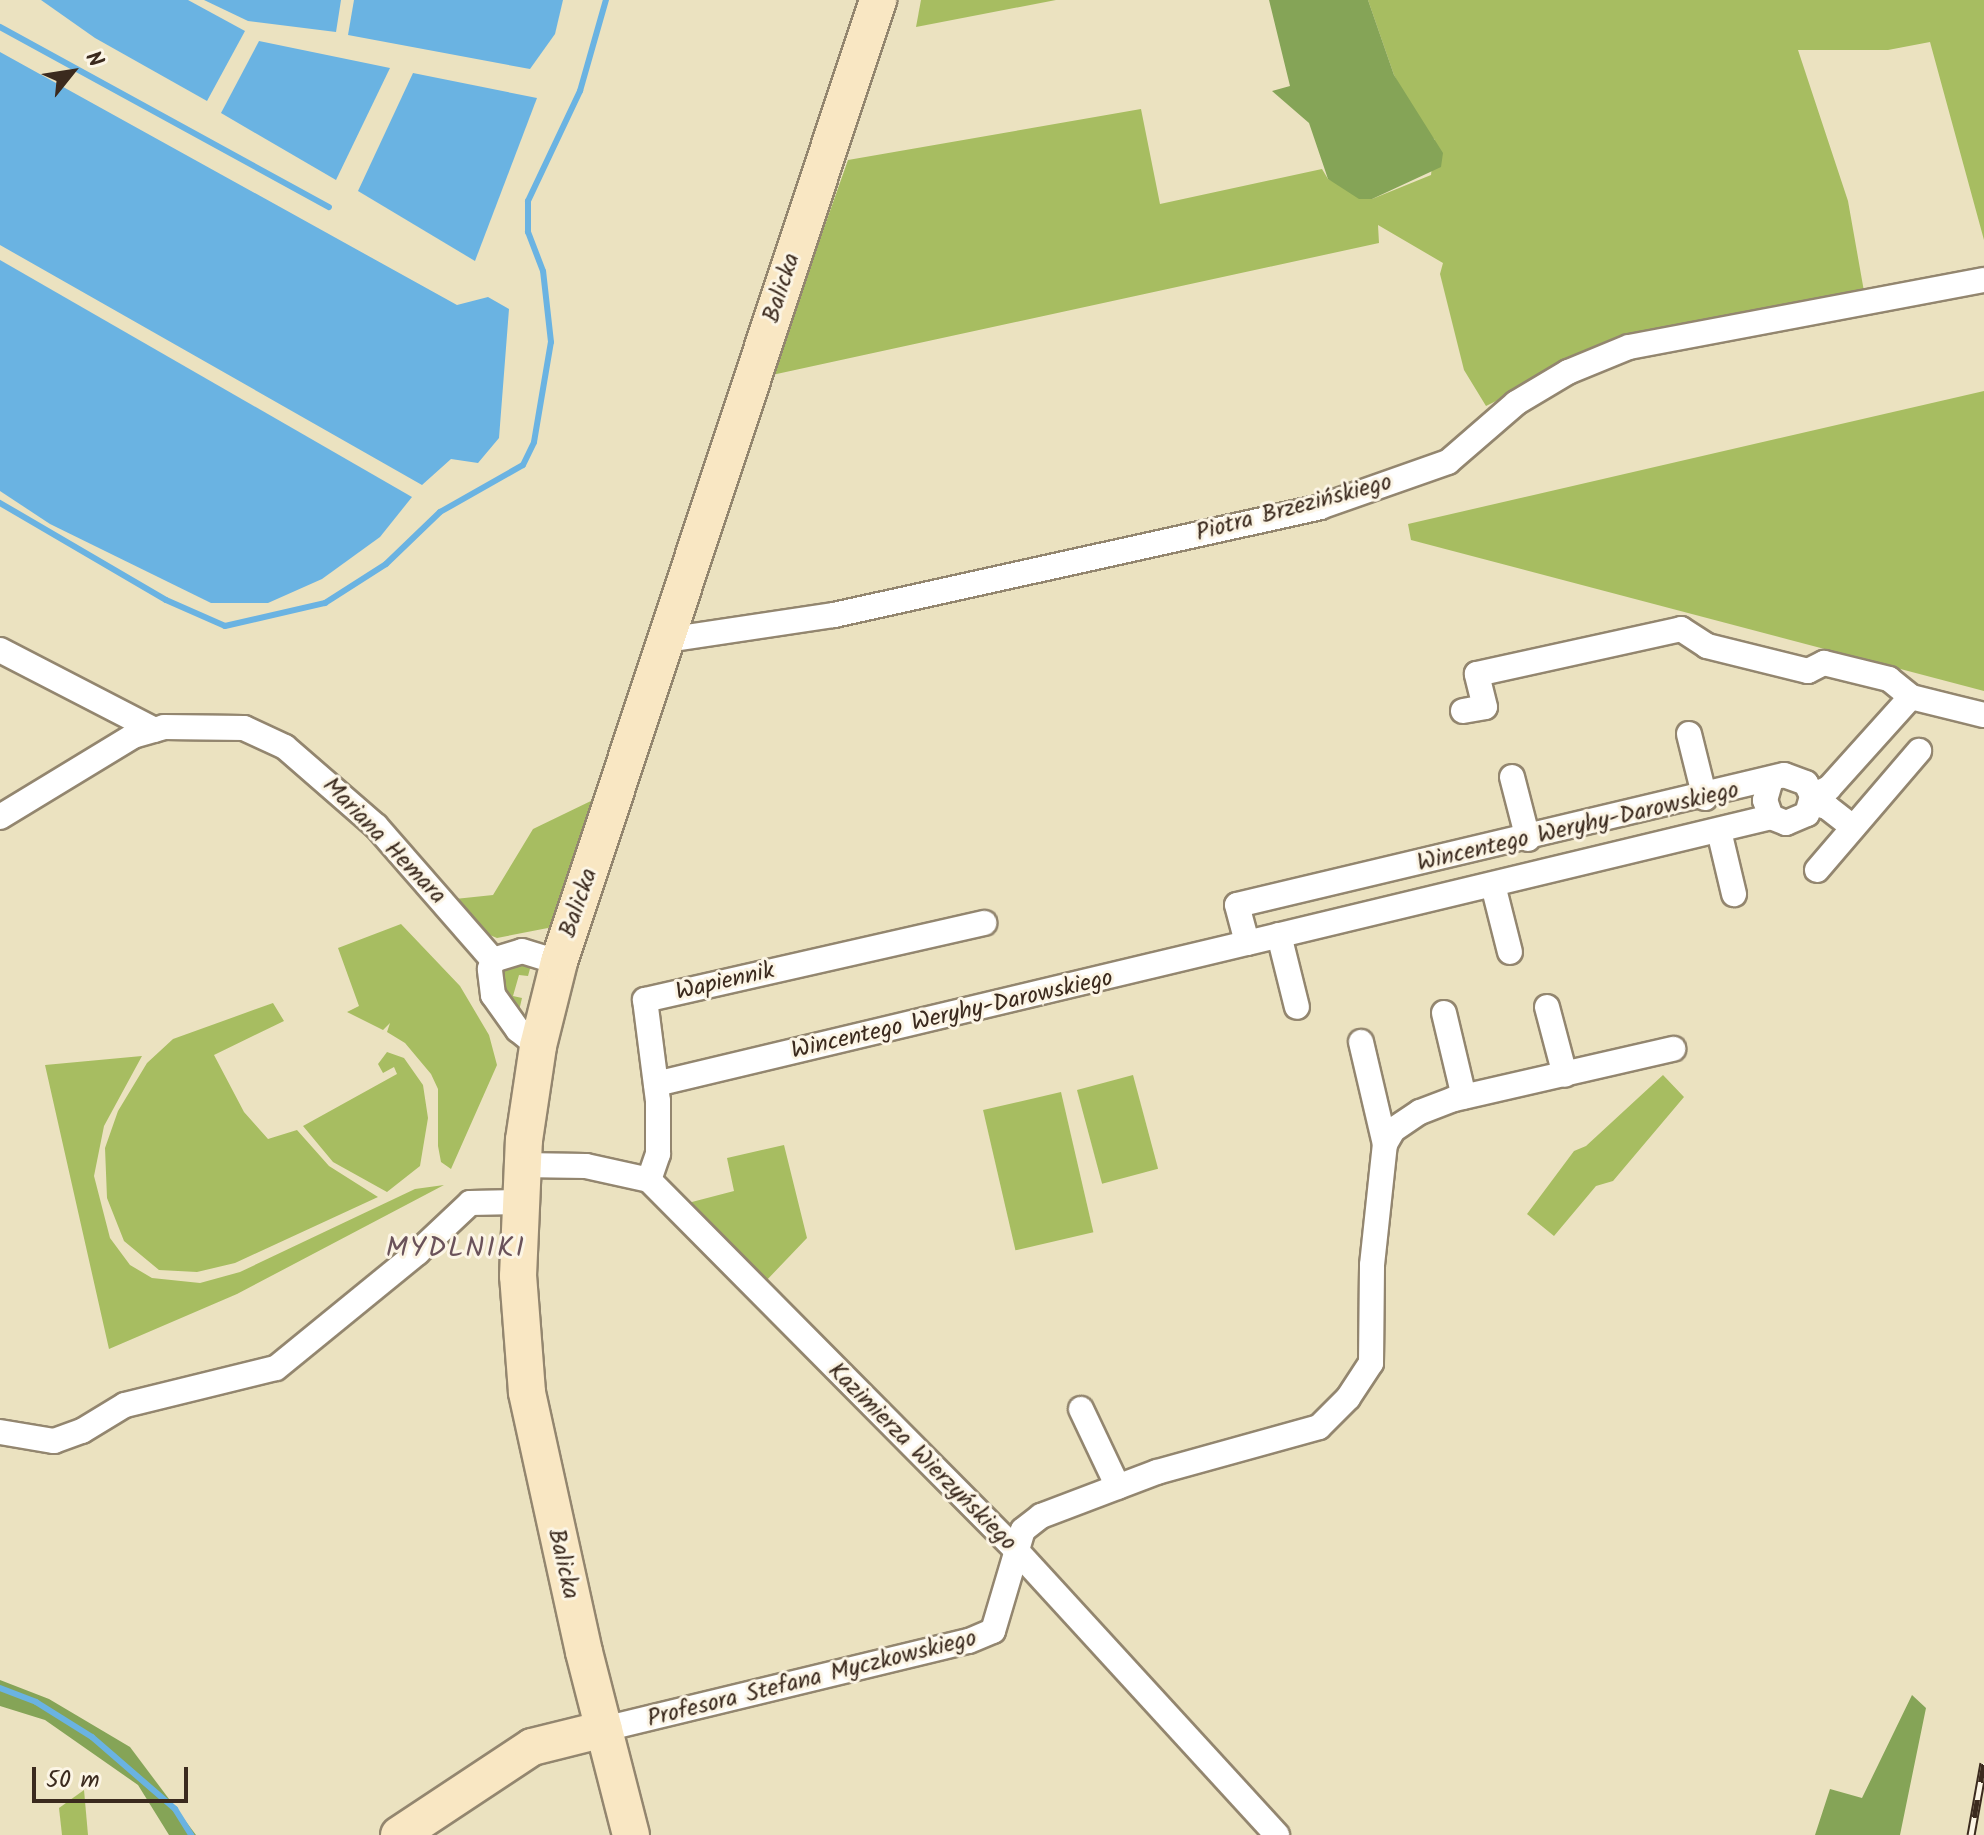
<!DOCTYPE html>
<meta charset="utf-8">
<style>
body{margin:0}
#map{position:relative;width:1984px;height:1835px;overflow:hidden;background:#ebe2c0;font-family:Kalam,sans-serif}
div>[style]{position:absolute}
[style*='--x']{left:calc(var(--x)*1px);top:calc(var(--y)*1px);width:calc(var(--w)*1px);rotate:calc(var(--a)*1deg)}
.green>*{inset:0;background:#a7bd61;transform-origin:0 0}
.forest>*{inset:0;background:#85a457}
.water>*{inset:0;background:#6ab3e2}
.stream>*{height:6px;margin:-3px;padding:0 3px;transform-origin:3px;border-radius:3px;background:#6ab3e2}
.roads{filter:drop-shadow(2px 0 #93866f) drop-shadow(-2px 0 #93866f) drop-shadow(0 2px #93866f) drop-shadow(0 -2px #93866f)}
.street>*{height:24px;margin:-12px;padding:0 12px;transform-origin:12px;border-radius:12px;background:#fff}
.secondary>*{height:36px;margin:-18px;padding:0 18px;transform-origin:18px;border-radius:18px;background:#f9e7c3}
.rail>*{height:9px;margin-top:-4.5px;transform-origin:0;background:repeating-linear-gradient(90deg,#fcf5e5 0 18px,#3b2a1e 0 36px);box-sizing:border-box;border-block:2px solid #3b2a1e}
span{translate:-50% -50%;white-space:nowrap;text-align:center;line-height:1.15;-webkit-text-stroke:6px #fcf5e5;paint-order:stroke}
.street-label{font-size:24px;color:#3b2a1e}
.quarter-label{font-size:28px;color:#6a525a;letter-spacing:2px}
.north{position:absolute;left:32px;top:32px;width:80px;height:80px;-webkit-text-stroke:6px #fcf5e5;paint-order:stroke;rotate:60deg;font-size:22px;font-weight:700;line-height:32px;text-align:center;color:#3b2a1e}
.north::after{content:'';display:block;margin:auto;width:28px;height:36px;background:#3b2a1e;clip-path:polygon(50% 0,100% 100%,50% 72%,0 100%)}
.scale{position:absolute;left:32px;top:1767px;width:156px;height:36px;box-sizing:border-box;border:4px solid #3b2a1e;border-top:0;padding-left:10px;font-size:24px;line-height:28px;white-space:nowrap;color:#3b2a1e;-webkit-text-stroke:6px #fcf5e5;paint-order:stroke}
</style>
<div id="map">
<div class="green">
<div style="clip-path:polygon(921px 0,1056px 0,916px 27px)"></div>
<div style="clip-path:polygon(1368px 0,1984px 0,1984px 240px,1930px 42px,1888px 50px,1798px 50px,1848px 201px,1865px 297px,1606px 347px,1486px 406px,1464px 370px,1440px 274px,1443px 263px,1378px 225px,1379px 243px,772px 375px,848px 160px,1141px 109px,1160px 204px,1322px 169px,1328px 179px,1372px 199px,1431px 175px,1435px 140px,1418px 121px,1394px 75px)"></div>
<div style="clip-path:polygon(1984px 391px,1984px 691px,1411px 540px,1408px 524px)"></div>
<div style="clip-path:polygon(595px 799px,553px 927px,497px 938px,487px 934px,455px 899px,493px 895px,533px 829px)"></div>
<div style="clip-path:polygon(401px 924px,460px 986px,489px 1035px,497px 1065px,451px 1169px,441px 1162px,438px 1146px,438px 1089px,431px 1074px,405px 1043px,387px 1032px,390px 1023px,383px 1030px,347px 1012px,359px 1006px,338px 948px)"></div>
<div style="clip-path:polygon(518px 962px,531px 965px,528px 976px,519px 975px,513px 996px,522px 998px,518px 1015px,502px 990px,500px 973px)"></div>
<div style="clip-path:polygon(273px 1003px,284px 1021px,214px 1055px,244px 1112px,268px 1139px,297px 1130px,329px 1166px,378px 1197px,235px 1263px,197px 1272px,159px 1270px,124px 1241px,107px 1198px,105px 1148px,118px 1111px,147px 1063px,173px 1039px)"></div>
<div style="clip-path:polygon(387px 1052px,404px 1058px,423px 1085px,428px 1118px,420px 1166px,387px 1192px,333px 1162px,303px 1126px,397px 1074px,394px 1067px,383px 1073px,378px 1064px)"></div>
<div style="clip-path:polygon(142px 1056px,104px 1126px,94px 1176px,110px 1238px,130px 1265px,152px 1278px,200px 1283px,240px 1272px,415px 1189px,444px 1185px,237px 1294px,109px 1349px,45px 1065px)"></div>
<div style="left:1133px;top:1075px;width:97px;height:58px;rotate:75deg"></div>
<div style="clip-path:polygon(1663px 1075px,1684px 1097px,1613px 1181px,1596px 1186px,1554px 1236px,1527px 1214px,1574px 1151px,1586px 1146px)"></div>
<div style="left:1061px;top:1092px;width:144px;height:80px;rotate:77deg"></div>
<div style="clip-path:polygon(784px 1145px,807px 1238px,764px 1283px,688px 1203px,734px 1191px,727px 1158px)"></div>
<div style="clip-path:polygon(84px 1790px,88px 1835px,62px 1835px,59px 1808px)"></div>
</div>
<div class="forest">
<div style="clip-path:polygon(1269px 0,1368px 0,1394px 75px,1443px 153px,1441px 167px,1372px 199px,1359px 199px,1328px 179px,1309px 123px,1272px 91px,1290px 86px)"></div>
<div style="clip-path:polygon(0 1680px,49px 1699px,130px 1747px,196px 1835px,169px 1835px,138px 1785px,45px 1720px,0 1706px)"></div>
<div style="clip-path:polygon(1912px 1695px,1926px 1708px,1900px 1835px,1815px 1835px,1830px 1789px,1862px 1798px)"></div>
</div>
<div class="water">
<div style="clip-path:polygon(41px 0,188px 0,245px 31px,207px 101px,95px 38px)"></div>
<div style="clip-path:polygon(204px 0,341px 0,336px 32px,248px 21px)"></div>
<div style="clip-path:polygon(354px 0,563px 0,555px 34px,530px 69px,348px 35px)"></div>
<div style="clip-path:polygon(259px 41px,390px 68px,336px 180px,221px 113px)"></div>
<div style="clip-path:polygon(0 52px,457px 305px,488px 297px,509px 309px,499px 438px,478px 463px,451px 459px,422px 485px,0 245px)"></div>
<div style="clip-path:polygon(413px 73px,537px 98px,475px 261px,358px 191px)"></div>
<div style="clip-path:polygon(0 260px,412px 497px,380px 537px,322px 579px,268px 603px,211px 603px,50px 524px,0 491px)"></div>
</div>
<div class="stream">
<div style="--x:0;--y:27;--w:375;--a:28.7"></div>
<div style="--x:0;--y:503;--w:192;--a:30.3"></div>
<div style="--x:166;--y:600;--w:64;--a:23.8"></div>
<div style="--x:225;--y:626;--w:103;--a:-13"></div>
<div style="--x:325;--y:603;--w:72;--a:-32.6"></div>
<div style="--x:386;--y:564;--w:75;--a:-43.9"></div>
<div style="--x:440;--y:512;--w:95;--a:-29.5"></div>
<div style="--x:523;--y:465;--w:25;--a:-64"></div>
<div style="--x:534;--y:442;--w:101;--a:-80.4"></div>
<div style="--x:551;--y:342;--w:71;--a:-96.4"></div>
<div style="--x:543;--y:271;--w:42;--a:-111"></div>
<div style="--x:528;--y:232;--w:31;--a:-90"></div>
<div style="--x:528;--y:201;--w:122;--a:-64.7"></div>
<div style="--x:580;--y:91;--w:95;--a:-74.1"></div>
<div style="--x:0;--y:1688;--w:39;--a:21"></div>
<div style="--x:36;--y:1702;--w:66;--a:32"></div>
<div style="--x:92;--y:1737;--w:110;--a:40.9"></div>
<div style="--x:175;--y:1809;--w:31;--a:58"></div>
</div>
<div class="roads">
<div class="street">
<div style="--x:666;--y:640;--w:170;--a:-8.5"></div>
<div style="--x:834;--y:615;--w:498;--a:-12.5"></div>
<div style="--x:1320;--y:507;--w:136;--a:-19.4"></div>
<div style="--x:1448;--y:462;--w:90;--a:-40.9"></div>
<div style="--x:1516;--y:403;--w:61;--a:-30.8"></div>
<div style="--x:1568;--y:372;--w:66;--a:-22.3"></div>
<div style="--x:1629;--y:347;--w:361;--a:-10.7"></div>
<div style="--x:0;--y:650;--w:174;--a:27.3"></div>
<div style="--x:1463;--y:711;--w:22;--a:-10"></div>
<div style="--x:1485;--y:707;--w:34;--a:-104"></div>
<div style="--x:1477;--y:674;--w:209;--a:-12.4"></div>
<div style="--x:1681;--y:629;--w:31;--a:33"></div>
<div style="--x:1707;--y:646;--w:104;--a:13.9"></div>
<div style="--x:1808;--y:671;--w:18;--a:-27"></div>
<div style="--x:1824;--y:663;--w:67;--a:13.8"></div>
<div style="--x:1889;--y:679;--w:28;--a:39"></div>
<div style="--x:1911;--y:697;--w:75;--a:13.9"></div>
<div style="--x:1689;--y:734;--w:66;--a:76"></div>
<div style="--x:1512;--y:777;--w:64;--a:75.5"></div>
<div style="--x:1770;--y:783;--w:18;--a:106"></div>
<div style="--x:1765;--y:800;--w:18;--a:71"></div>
<div style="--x:1771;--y:817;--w:16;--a:22"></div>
<div style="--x:1786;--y:823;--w:23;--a:-23"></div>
<div style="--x:1807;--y:814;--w:19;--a:-74"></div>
<div style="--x:1812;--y:796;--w:14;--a:-115"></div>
<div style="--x:1806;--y:783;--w:23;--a:-160"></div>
<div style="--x:1784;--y:775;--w:562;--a:166.63"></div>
<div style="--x:1237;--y:905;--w:39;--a:75"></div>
<div style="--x:1247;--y:943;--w:539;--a:-13.52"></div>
<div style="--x:1812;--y:796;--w:19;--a:-25"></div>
<div style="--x:1829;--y:788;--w:122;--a:-48"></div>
<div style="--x:1812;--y:803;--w:16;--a:15"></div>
<div style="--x:1827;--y:807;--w:33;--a:38"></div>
<div style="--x:0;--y:817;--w:156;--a:-31.3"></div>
<div style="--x:133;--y:736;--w:32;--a:-16"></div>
<div style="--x:164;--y:727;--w:80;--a:0.7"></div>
<div style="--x:244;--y:728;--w:45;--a:24.9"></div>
<div style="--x:285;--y:747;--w:121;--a:41"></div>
<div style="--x:376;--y:826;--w:178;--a:48.9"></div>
<div style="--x:1719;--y:831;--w:65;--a:76.6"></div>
<div style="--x:1817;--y:870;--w:157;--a:-49.4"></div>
<div style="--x:1493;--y:885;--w:69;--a:75.8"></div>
<div style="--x:1279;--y:935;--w:74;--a:76"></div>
<div style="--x:1547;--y:1007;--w:70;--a:75.2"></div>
<div style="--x:1444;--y:1013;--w:86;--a:76.6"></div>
<div style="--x:1361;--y:1042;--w:105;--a:76.8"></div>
<div style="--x:538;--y:1046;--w:26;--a:-141"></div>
<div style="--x:518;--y:1030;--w:43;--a:-125.5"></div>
<div style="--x:493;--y:995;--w:26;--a:-97"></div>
<div style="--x:490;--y:969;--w:9;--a:-72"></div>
<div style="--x:493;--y:960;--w:30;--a:-17"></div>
<div style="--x:522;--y:951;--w:39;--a:17"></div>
<div style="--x:656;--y:1084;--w:608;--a:-13.42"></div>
<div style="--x:521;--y:1165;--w:65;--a:0.9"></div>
<div style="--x:586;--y:1166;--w:65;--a:12.5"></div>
<div style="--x:649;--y:1180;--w:520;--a:45.23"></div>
<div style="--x:1015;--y:1549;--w:388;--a:47.5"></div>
<div style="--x:649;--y:1180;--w:28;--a:-71"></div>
<div style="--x:658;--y:1154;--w:53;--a:-90"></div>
<div style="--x:658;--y:1101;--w:102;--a:-97.3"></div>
<div style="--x:645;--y:1000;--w:348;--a:-12.8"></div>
<div style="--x:1081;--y:1409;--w:86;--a:64.6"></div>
<div style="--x:0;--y:1432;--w:55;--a:9.5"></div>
<div style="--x:54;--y:1441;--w:30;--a:-20"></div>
<div style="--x:82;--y:1431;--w:50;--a:-31.2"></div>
<div style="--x:125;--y:1405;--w:155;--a:-13.8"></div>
<div style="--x:276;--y:1368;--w:182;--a:-39.2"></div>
<div style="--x:417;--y:1253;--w:73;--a:-43.3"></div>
<div style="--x:470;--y:1203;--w:48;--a:-1.2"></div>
<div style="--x:604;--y:1729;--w:375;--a:-13.6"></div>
<div style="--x:969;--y:1641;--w:26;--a:-23"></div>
<div style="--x:993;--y:1631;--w:105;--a:-73.5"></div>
<div style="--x:1023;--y:1530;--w:23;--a:-38"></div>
<div style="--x:1041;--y:1516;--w:124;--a:-20.8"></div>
<div style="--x:1157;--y:1472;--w:168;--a:-15.5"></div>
<div style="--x:1319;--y:1427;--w:41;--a:-45"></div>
<div style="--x:1348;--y:1398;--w:42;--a:-56.7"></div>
<div style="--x:1371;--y:1363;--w:98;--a:-89.4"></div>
<div style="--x:1372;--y:1265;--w:122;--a:-83.9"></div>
<div style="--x:1385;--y:1144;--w:16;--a:-60"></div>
<div style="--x:1393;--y:1130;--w:32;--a:-34"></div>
<div style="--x:1420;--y:1112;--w:36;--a:-21"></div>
<div style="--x:1454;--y:1099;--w:225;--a:-12.9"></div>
</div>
<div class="secondary">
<div style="--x:399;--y:1835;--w:159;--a:-33.5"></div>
<div style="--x:532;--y:1747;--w:74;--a:-14"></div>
<div style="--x:631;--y:1835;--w:189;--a:-104.4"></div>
<div style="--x:584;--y:1652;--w:266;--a:-102.4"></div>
<div style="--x:527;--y:1392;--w:116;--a:-94.4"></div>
<div style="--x:518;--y:1276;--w:136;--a:-87.5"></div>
<div style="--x:524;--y:1140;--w:95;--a:-81.5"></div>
<div style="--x:538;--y:1046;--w:87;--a:-76"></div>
<div style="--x:559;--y:962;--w:1014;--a:-71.65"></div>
</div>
</div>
<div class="rail">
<div style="--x:1971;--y:1835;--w:73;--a:-79.8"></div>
</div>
<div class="street-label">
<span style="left:782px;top:288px;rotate:-72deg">Balicka</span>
<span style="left:1294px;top:508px;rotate:-15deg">Piotra Brzezińskiego</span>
<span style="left:1578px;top:827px;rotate:-13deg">Wincentego Weryhy-Darowskiego</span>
<span style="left:384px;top:841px;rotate:46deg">Mariana Hemara</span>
<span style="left:579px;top:903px;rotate:-71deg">Balicka</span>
<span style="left:725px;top:982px;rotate:-13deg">Wapiennik</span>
<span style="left:952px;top:1015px;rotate:-13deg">Wincentego Weryhy-Darowskiego</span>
<span style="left:922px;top:1457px;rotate:45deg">Kazimierza Wierzyńskiego</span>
<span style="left:563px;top:1564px;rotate:77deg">Balicka</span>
<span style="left:812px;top:1679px;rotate:-14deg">Profesora Stefana Myczkowskiego</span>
</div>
<div class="quarter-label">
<span style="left:456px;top:1249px">MYDLNIKI</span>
</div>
<div class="north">N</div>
<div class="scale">50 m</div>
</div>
